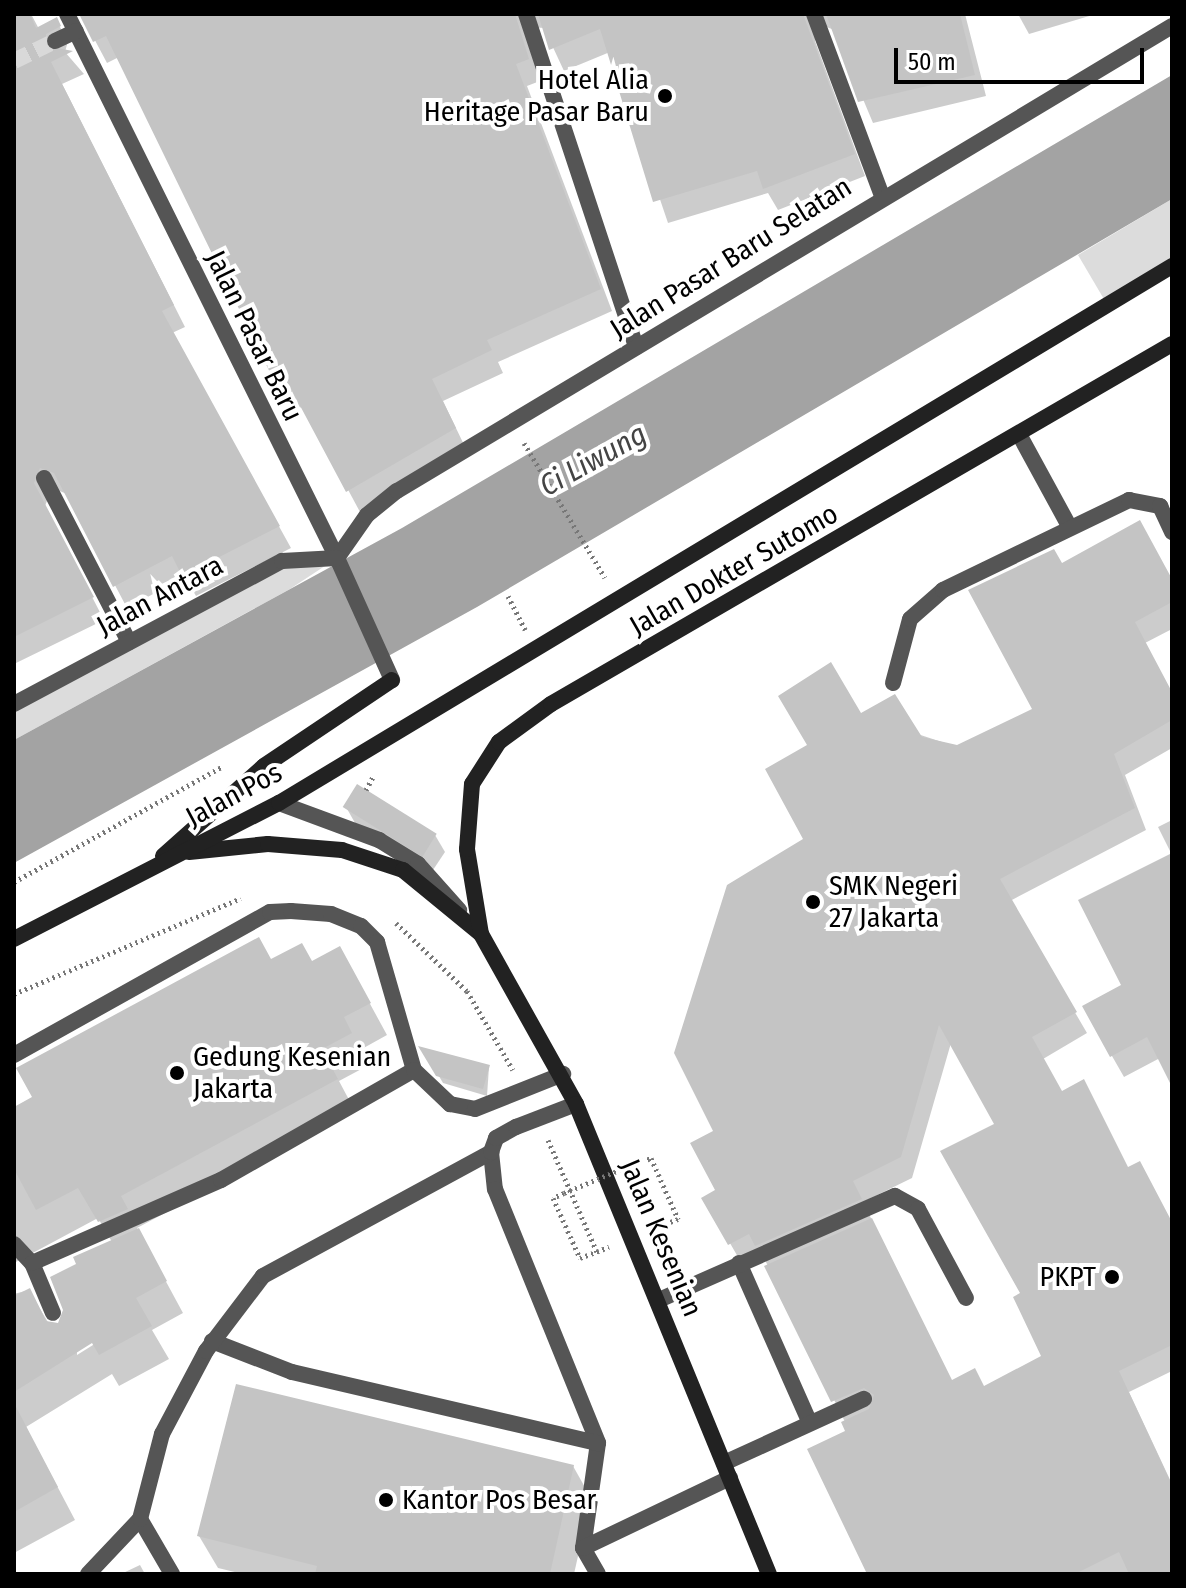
<!DOCTYPE html>
<style>
body{margin:0}
#map{position:relative;width:1186px;height:1588px;overflow:hidden;background:#fff;font-family:"Fira Sans Condensed",sans-serif}
div>[style]{position:absolute}
[style*='--x']{left:calc(var(--x)*1px);top:calc(var(--y)*1px);width:calc(var(--w)*1px);rotate:calc(var(--a)*1deg)}
.green>*{inset:0;background:#dcdcdc}
.water>*{inset:0;background:#a3a3a3}
.shadow>*{inset:0;background:#0003}
.building>*{inset:0;background:#c4c4c4;transform-origin:0 0}
.minor-tunnel>*{height:16px;margin-top:-8px;transform-origin:0;background:repeating-linear-gradient(90deg,#d9d9d9 0 16px,transparent 0 24px)}
.path>*{height:5px;margin-top:-2.5px;transform-origin:0;background:repeating-linear-gradient(90deg,#777 0 2px,transparent 0 6px)}
.service>*{height:16px;margin:-8px;padding:0 8px;transform-origin:8px;border-radius:8px;background:#555}
.minor>*{height:16px;margin:-8px;padding:0 8px;transform-origin:8px;border-radius:8px;background:#555}
.tertiary>*{height:16px;margin:-8px;padding:0 8px;transform-origin:8px;border-radius:8px;background:#555}
.secondary>*{height:16px;margin:-8px;padding:0 8px;transform-origin:8px;border-radius:8px;background:#222}
.path-bridge>*{height:5px;margin-top:-2.5px;transform-origin:0;background:repeating-linear-gradient(90deg,#777 0 2px,transparent 0 6px)}
.dots>*{width:22px;height:22px;translate:-50% -50%;box-sizing:border-box;border:4px solid #fff;border-radius:50%}
span{translate:-50% -50%;white-space:nowrap;text-align:center;line-height:1.15;-webkit-text-stroke:8px #fff;paint-order:stroke}
.poi-label{font-size:28px;color:#000}
.right{translate:-100% -50%;text-align:right}
.left{translate:0 -50%;text-align:left}
.street-label{font-size:28px;color:#000}
.water-label{font-size:30px;color:#444;font-style:italic}
.frame{position:absolute;inset:0;border:16px solid #000;pointer-events:none}
.scale{position:absolute;left:894px;top:48px;width:250px;height:36px;box-sizing:border-box;border:4px solid #000;border-top:0;padding-left:10px;font-size:24px;line-height:28px;white-space:nowrap;color:#000;-webkit-text-stroke:6px #fff;paint-order:stroke}
</style>
<div id="map">
<div class="green">
<div style="clip-path:polygon(1172px 199px,1172px 266px,1108px 306px,1078px 255px)"></div>
<div style="clip-path:polygon(337px 558px,290px 589px,14px 740px,14px 704px,282px 561px)"></div>
</div>
<div class="water">
<div style="clip-path:polygon(1172px 75px,1172px 199px,477px 607px,14px 863px,14px 740px,402px 528px)"></div>
</div>
<div class="shadow">
<div style="clip-path:polygon(14px 14px,31px 14px,39px 29px,56px 20px,68px 41px,65px 52px,84px 74px,62px 84px,185px 327px,172px 333px,291px 548px,196px 596px,185px 577px,127px 608px,67px 494px,52px 488px,45px 506px,104px 620px,14px 664px)"></div>
<div style="clip-path:polygon(81px 14px,965px 14px,986px 96px,873px 123px,834px 30px,822px 25px,815px 41px,865px 176px,778px 210px,768px 193px,668px 223px,610px 52px,564px 71px,544px 28px,529px 27px,540px 81px,527px 86px,612px 311px,498px 362px,503px 373px,443px 401px,467px 451px,360px 512px,303px 406px,293px 412px,280px 390px,119px 57px,107px 63px)"></div>
<div style="clip-path:polygon(1018px 14px,1096px 14px,1029px 34px)"></div>
<div style="clip-path:polygon(evenodd,1061px 566px,1172px 581px,1172px 629px,1145px 643px,1172px 694px,1172px 748px,1125px 775px,1146px 830px,1010px 901px,1087px 1033px,1043px 1059px,1061px 1093px,1172px 1222px,1172px 1371px,1129px 1392px,1172px 1484px,1172px 1574px,869px 1574px,845px 1422px,762px 1254px,742px 1264px,704px 1198px,717px 1191px,716px 1132px,806px 839px,860px 715px,957px 747px,1035px 710px,1061px 566px,951px 1043px,996px 1125px,1023px 1294px,1044px 1357px,984px 1388px,952px 1382px,863px 1202px,912px 1178px,951px 1043px)"></div>
<div style="clip-path:polygon(346px 807px,435px 835px,445px 852px,433px 870px,355px 823px)"></div>
<div style="clip-path:polygon(1172px 820px,1172px 1083px,1160px 1058px,1124px 1077px,1084px 1007px,1123px 986px,1172px 855px,1158px 827px)"></div>
<div style="clip-path:polygon(evenodd,271px 962px,312px 963px,357px 980px,387px 1035px,360px 1050px,369px 1065px,339px 1081px,355px 1111px,137px 1228px,183px 1313px,152px 1330px,169px 1359px,119px 1386px,112px 1374px,26px 1427px,75px 1520px,14px 1553px,14px 1294px,29px 1290px,49px 1324px,59px 1325px,112px 1242px,98px 1218px,14px 1263px,14px 1109px,271px 962px,99px 1336px,101px 1340px,77px 1355px,77px 1350px,99px 1336px)"></div>
<div style="clip-path:polygon(423px 1049px,489px 1067px,487px 1096px,443px 1083px)"></div>
<div style="clip-path:polygon(573px 1466px,591px 1498px,574px 1574px,243px 1574px,218px 1568px,199px 1536px)"></div>
<div style="clip-path:polygon(140px 1565px,145px 1574px,121px 1574px)"></div>
</div>
<div class="building">
<div style="clip-path:polygon(14px 14px,30px 14px,36px 28px,57px 17px,61px 26px,46px 34px,46px 46px,73px 51px,51px 62px,174px 305px,162px 311px,280px 526px,182px 576px,172px 556px,113px 587px,54px 473px,40px 468px,34px 483px,94px 597px,14px 637px)"></div>
<div style="clip-path:polygon(79px 14px,515px 14px,529px 59px,516px 64px,601px 289px,487px 340px,492px 350px,432px 379px,456px 428px,346px 492px,289px 385px,279px 391px,106px 36px,93px 42px)"></div>
<div style="clip-path:polygon(538px 14px,803px 14px,855px 154px,763px 189px,757px 171px,653px 202px,600px 29px,549px 50px)"></div>
<div style="clip-path:polygon(826px 14px,960px 14px,975px 75px,858px 102px)"></div>
<div style="clip-path:polygon(1140px 520px,1172px 579px,1172px 602px,1135px 622px,1172px 692px,1172px 720px,1114px 754px,1135px 808px,1000px 879px,1077px 1012px,1032px 1037px,1062px 1091px,1084px 1079px,1128px 1167px,1140px 1161px,1172px 1222px,1172px 1345px,1119px 1371px,1172px 1485px,1172px 1574px,1129px 1574px,1119px 1552px,1075px 1574px,867px 1574px,807px 1449px,845px 1431px,841px 1422px,869px 1409px,874px 1395px,864px 1388px,831px 1402px,764px 1266px,872px 1218px,952px 1380px,975px 1368px,984px 1386px,1041px 1356px,1013px 1297px,1020px 1293px,940px 1151px,994px 1124px,939px 1025px,901px 1157px,853px 1181px,862px 1199px,755px 1246px,749px 1234px,728px 1245px,701px 1198px,715px 1190px,690px 1143px,713px 1131px,674px 1053px,727px 885px,803px 839px,765px 769px,807px 745px,778px 696px,831px 662px,861px 713px,895px 694px,922px 737px,957px 745px,1032px 709px,968px 590px,1054px 549px,1062px 563px)"></div>
<div style="left:357px;top:784px;width:94px;height:27px;rotate:32deg"></div>
<div style="clip-path:polygon(1172px 853px,1172px 1087px,1147px 1037px,1110px 1057px,1082px 1006px,1121px 985px,1078px 900px)"></div>
<div style="clip-path:polygon(259px 937px,271px 959px,302px 943px,312px 961px,340px 946px,371px 1003px,344px 1017px,352px 1033px,322px 1049px,338px 1079px,121px 1196px,128px 1209px,98px 1222px,78px 1188px,36px 1210px,14px 1169px,14px 1107px,32px 1097px,16px 1068px)"></div>
<div style="clip-path:polygon(418px 1046px,490px 1065px,483px 1089px,436px 1076px)"></div>
<div style="clip-path:polygon(139px 1228px,167px 1281px,136px 1298px,152px 1326px,99px 1355px,92px 1343px,14px 1392px,14px 1296px,30px 1288px,46px 1321px,58px 1323px,63px 1310px,50px 1277px,76px 1264px,73px 1257px)"></div>
<div style="clip-path:polygon(236px 1384px,574px 1465px,550px 1574px,315px 1574px,317px 1566px,197px 1536px)"></div>
<div style="clip-path:polygon(14px 1403px,58px 1487px,14px 1512px)"></div>
</div>
<div class="minor-tunnel">
<div style="--x:14;--y:61;--w:46;--a:-26"></div>
</div>
<div class="path">
<div style="--x:524;--y:443;--w:157;--a:59"></div>
<div style="--x:508;--y:596;--w:38;--a:63"></div>
<div style="--x:366;--y:790;--w:15;--a:-62"></div>
<div style="--x:14;--y:882;--w:239;--a:-29"></div>
<div style="--x:396;--y:923;--w:98;--a:43.8"></div>
<div style="--x:467;--y:991;--w:91;--a:59.8"></div>
<div style="--x:14;--y:994;--w:246;--a:-22.9"></div>
<div style="--x:548;--y:1140;--w:122;--a:66.4"></div>
<div style="--x:636;--y:1163;--w:16;--a:-18"></div>
<div style="--x:651;--y:1158;--w:67;--a:66.1"></div>
<div style="--x:678;--y:1219;--w:28;--a:159"></div>
<div style="--x:564;--y:1193;--w:12;--a:156"></div>
<div style="--x:553;--y:1198;--w:66;--a:65.8"></div>
<div style="--x:580;--y:1258;--w:31;--a:-21"></div>
</div>
<div class="service">
<div style="--x:1020;--y:436;--w:102;--a:61.4"></div>
<div style="--x:44;--y:478;--w:185;--a:62.6"></div>
<div style="--x:893;--y:683;--w:66;--a:-75.1"></div>
<div style="--x:910;--y:619;--w:44;--a:-41.3"></div>
<div style="--x:943;--y:590;--w:207;--a:-25.8"></div>
<div style="--x:1129;--y:500;--w:32;--a:11"></div>
<div style="--x:1160;--y:506;--w:29;--a:65"></div>
<div style="--x:279;--y:803;--w:107;--a:20.3"></div>
<div style="--x:379;--y:840;--w:46;--a:31.6"></div>
<div style="--x:418;--y:864;--w:62;--a:48.3"></div>
<div style="--x:14;--y:1055;--w:293;--a:-29.2"></div>
<div style="--x:270;--y:912;--w:21;--a:-3"></div>
<div style="--x:291;--y:911;--w:40;--a:4.3"></div>
<div style="--x:331;--y:914;--w:32;--a:22"></div>
<div style="--x:361;--y:926;--w:23;--a:45"></div>
<div style="--x:377;--y:942;--w:133;--a:73.9"></div>
<div style="--x:491;--y:1152;--w:37;--a:84"></div>
<div style="--x:495;--y:1189;--w:274;--a:67.9"></div>
<div style="--x:598;--y:1443;--w:106;--a:98.1"></div>
<div style="--x:583;--y:1548;--w:30;--a:60"></div>
<div style="--x:14;--y:1244;--w:26;--a:47"></div>
<div style="--x:32;--y:1263;--w:54;--a:67.2"></div>
<div style="--x:32;--y:1263;--w:206;--a:-23.7"></div>
<div style="--x:221;--y:1180;--w:222;--a:-29.7"></div>
<div style="--x:414;--y:1070;--w:50;--a:43.4"></div>
<div style="--x:450;--y:1104;--w:25;--a:11"></div>
<div style="--x:475;--y:1109;--w:95;--a:-21.7"></div>
<div style="--x:739;--y:1263;--w:175;--a:66.1"></div>
<div style="--x:659;--y:1300;--w:258;--a:-23.8"></div>
<div style="--x:895;--y:1196;--w:26;--a:29"></div>
<div style="--x:918;--y:1209;--w:101;--a:61.7"></div>
<div style="--x:212;--y:1341;--w:86;--a:21.2"></div>
<div style="--x:292;--y:1372;--w:314;--a:13.1"></div>
<div style="--x:724;--y:1463;--w:154;--a:-24.6"></div>
<div style="--x:140;--y:1519;--w:64;--a:59.8"></div>
<div style="--x:583;--y:1548;--w:163;--a:-25.5"></div>
<div style="--x:88;--y:1574;--w:76;--a:-46.6"></div>
<div style="--x:140;--y:1519;--w:88;--a:-75.5"></div>
<div style="--x:162;--y:1434;--w:94;--a:-62.1"></div>
<div style="--x:206;--y:1351;--w:94;--a:-52.8"></div>
<div style="--x:263;--y:1276;--w:260;--a:-28.5"></div>
<div style="--x:491;--y:1152;--w:15;--a:-70"></div>
<div style="--x:496;--y:1138;--w:23;--a:-29"></div>
<div style="--x:516;--y:1127;--w:64;--a:-21"></div>
</div>
<div class="minor">
<div style="--x:67;--y:14;--w:607;--a:63.6"></div>
<div style="--x:526;--y:14;--w:351;--a:71.7"></div>
<div style="--x:814;--y:14;--w:194;--a:69.5"></div>
<div style="--x:55;--y:41;--w:23;--a:-25"></div>
</div>
<div class="tertiary">
<div style="--x:337;--y:558;--w:52;--a:-55.1"></div>
<div style="--x:367;--y:515;--w:38;--a:-39"></div>
<div style="--x:397;--y:491;--w:904;--a:-30.96"></div>
<div style="--x:337;--y:558;--w:134;--a:65.7"></div>
<div style="--x:14;--y:704;--w:304;--a:-28.1"></div>
<div style="--x:282;--y:561;--w:55;--a:-3.1"></div>
</div>
<div class="secondary">
<div style="--x:189;--y:852;--w:79;--a:-5.8"></div>
<div style="--x:268;--y:844;--w:74;--a:4.6"></div>
<div style="--x:342;--y:850;--w:64;--a:18.2"></div>
<div style="--x:403;--y:870;--w:101;--a:39.4"></div>
<div style="--x:481;--y:934;--w:195;--a:60.8"></div>
<div style="--x:576;--y:1104;--w:508;--a:67.68"></div>
<div style="--x:163;--y:856;--w:135;--a:-41.7"></div>
<div style="--x:264;--y:766;--w:154;--a:-33.9"></div>
<div style="--x:481;--y:934;--w:86;--a:-99.4"></div>
<div style="--x:467;--y:849;--w:65;--a:-85.6"></div>
<div style="--x:472;--y:784;--w:50;--a:-57.3"></div>
<div style="--x:499;--y:742;--w:64;--a:-36.2"></div>
<div style="--x:551;--y:704;--w:718;--a:-30.1"></div>
<div style="--x:14;--y:939;--w:298;--a:-27.2"></div>
<div style="--x:279;--y:803;--w:1042;--a:-31.02"></div>
</div>
<div class="path-bridge">
<div style="--x:564;--y:1193;--w:78;--a:-22.6"></div>
</div>
<div class="dots">
<div style="left:665px;top:96px;background:#000"></div>
<div style="left:813px;top:902px;background:#000"></div>
<div style="left:177px;top:1073px;background:#000"></div>
<div style="left:1112px;top:1277px;background:#000"></div>
<div style="left:386px;top:1500px;background:#000"></div>
</div>
<div class="poi-label">
<span class="right" style="left:649px;top:96px">Hotel Alia<br>Heritage Pasar Baru</span>
<span class="left" style="left:829px;top:902px">SMK Negeri<br>27 Jakarta</span>
<span class="left" style="left:193px;top:1073px">Gedung Kesenian<br>Jakarta</span>
<span class="right" style="left:1096px;top:1277px">PKPT</span>
<span class="left" style="left:402px;top:1500px">Kantor Pos Besar</span>
</div>
<div class="street-label">
<span style="left:731px;top:258px;rotate:-32deg">Jalan Pasar Baru Selatan</span>
<span style="left:254px;top:336px;rotate:64deg">Jalan Pasar Baru</span>
<span style="left:734px;top:570px;rotate:-30deg">Jalan Dokter Sutomo</span>
<span style="left:160px;top:596px;rotate:-28deg">Jalan Antara</span>
<span style="left:234px;top:795px;rotate:-28deg">Jalan Pos</span>
<span style="left:661px;top:1238px;rotate:67deg">Jalan Kesenian</span>
</div>
<div class="water-label">
<span style="left:593px;top:460px;rotate:-29deg">Ci Liwung</span>
</div>
<div class="frame"></div>
<div class="scale">50 m</div>
</div>
